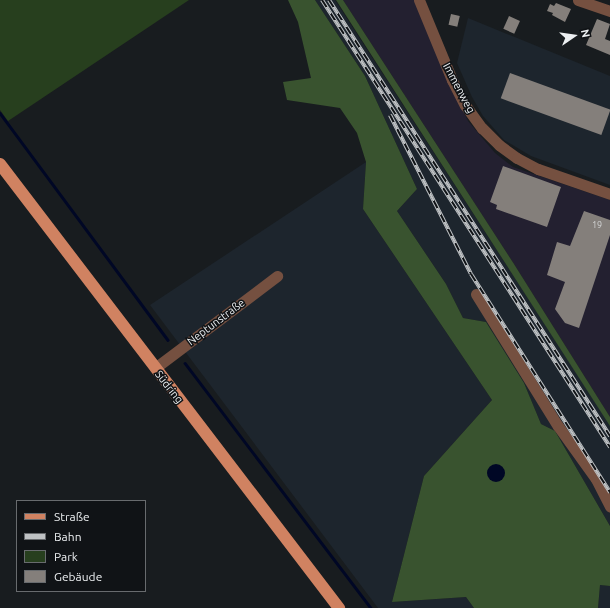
<!DOCTYPE html>
<meta charset="utf-8">
<style>
body{margin:0}
#map{position:relative;width:610px;height:608px;overflow:hidden;background:#181c1f;font-family:Ubuntu,sans-serif}
div>[style]{position:absolute}
[style*='--x']{left:calc(var(--x)*1px);top:calc(var(--y)*1px);width:calc(var(--w)*1px);rotate:calc(var(--a)*1deg)}
.commercial>*{inset:0;background:#232030}
.built>*{inset:0;background:#1d252d}
.green>*{inset:0;background:#273f1e}
.forest>*{inset:0;background:#39532f}
.water>*{inset:0;background:#000725}
.round{border-radius:50%}
.stream>*{height:2.5px;margin:-1.25px;padding:0 1.25px;transform-origin:1.25px;border-radius:1.25px;background:#000725}
.building>*{inset:0;background:#847f7b;transform-origin:0 0}
.minor>*{height:11px;margin:-5.5px;padding:0 5.5px;transform-origin:5.5px;border-radius:5.5px;background:#755040}
.major>*{height:12px;margin:-6px;padding:0 6px;transform-origin:6px;border-radius:6px;background:#d08261}
.rail>*{height:4px;margin-top:-2px;transform-origin:0;background:repeating-linear-gradient(90deg,#101316 0 8px,#bfc2c4 0 16px);box-sizing:border-box;border-block:1px solid #bfc2c4}
span{translate:-50% -50%;white-space:nowrap;text-align:center;line-height:1.15;-webkit-text-stroke:3px #101316;paint-order:stroke}
.number-label{font-size:9px;color:#d2d3d4}
.number-label span{-webkit-text-stroke-width:0}
.street-label{font-size:11px;color:#eceff1}
.legend{position:absolute;left:16px;top:500px;width:130px;height:92px;box-sizing:border-box;background:#101316;border:1px solid #686b6e;margin:0;padding:5px 7px;list-style:none;font-size:12px;color:#eceff1}
.legend li{display:flex;align-items:center;gap:8px;height:20px}
.legend b{width:20px;border:1px solid #686b6e}
.north{position:absolute;left:554px;top:16px;width:40px;height:40px;-webkit-text-stroke:3px #101316;paint-order:stroke;rotate:77deg;font-size:11px;font-weight:700;line-height:16px;text-align:center;color:#eceff1}
.north::after{content:'';display:block;margin:auto;width:14px;height:18px;background:#eceff1;clip-path:polygon(50% 0,100% 100%,50% 72%,0 100%)}
</style>
<div id="map">
<div class="commercial">
<div style="clip-path:polygon(343px 0,415px 0,448px 80px,468px 121px,495px 153px,513px 167px,610px 200px,610px 417px,514px 264px)"></div>
</div>
<div class="built">
<div style="clip-path:polygon(315px 0,335px 0,610px 425px,610px 526px,555px 431px,541px 424px,524px 383px,486px 322px,463px 318px,446px 284px,397px 211px,417px 189px,365px 76px)"></div>
<div style="clip-path:polygon(468px 18px,610px 76px,610px 185px,531px 156px,504px 140px,483px 116px,472px 97px,457px 63px)"></div>
<div style="clip-path:polygon(366px 162px,363px 209px,492px 400px,424px 476px,392px 602px,466px 597px,474px 608px,378px 608px,150px 305px)"></div>
<div style="clip-path:polygon(600px 585px,610px 586px,610px 608px,598px 608px)"></div>
</div>
<div class="green">
<div style="clip-path:polygon(0 0,189px 0,8px 121px,0 110px)"></div>
</div>
<div class="forest">
<div style="clip-path:polygon(288px 0,315px 0,365px 76px,417px 189px,397px 211px,446px 284px,463px 318px,486px 322px,524px 383px,541px 424px,555px 431px,610px 526px,610px 586px,600px 585px,598px 608px,474px 608px,466px 597px,392px 602px,424px 476px,492px 400px,363px 209px,366px 162px,357px 133px,340px 108px,287px 100px,283px 82px,311px 78px,298px 22px)"></div>
<div style="clip-path:polygon(336px 0,343px 0,514px 264px,610px 417px,610px 426px)"></div>
</div>
<div class="water">
<div class="round" style="left:487px;top:464px;width:18px;height:18px"></div>
</div>
<div class="stream">
<div style="--x:0;--y:113;--w:282;--a:53.5"></div>
<div style="--x:185;--y:363;--w:308;--a:52.8"></div>
</div>
<div class="building">
<div style="clip-path:polygon(556px 3px,571px 9px,565px 22px,552px 15px,553px 13px,547px 11px,550px 4px,554px 6px)"></div>
<div style="left:451px;top:14px;width:9px;height:11px;rotate:13deg"></div>
<div style="left:509px;top:16px;width:12px;height:14px;rotate:24deg"></div>
<div style="clip-path:polygon(597px 19px,610px 24px,605px 39px,610px 41px,610px 55px,586px 45px)"></div>
<div style="left:510px;top:73px;width:107px;height:27px;rotate:20deg"></div>
<div style="clip-path:polygon(503px 166px,561px 187px,547px 227px,496px 209px,497px 205px,490px 202px)"></div>
<div style="clip-path:polygon(584px 211px,610px 220px,610px 235px,579px 328px,565px 323px,555px 309px,565px 282px,547px 275px,557px 242px,570px 246px)"></div>
</div>
<div class="minor">
<div style="--x:419;--y:0;--w:87;--a:67.6"></div>
<div style="--x:452;--y:80;--w:28;--a:63"></div>
<div style="--x:465;--y:105;--w:29;--a:54"></div>
<div style="--x:482;--y:128;--w:24;--a:45"></div>
<div style="--x:499;--y:145;--w:22;--a:36"></div>
<div style="--x:517;--y:158;--w:24;--a:28"></div>
<div style="--x:538;--y:169;--w:76;--a:19.1"></div>
<div style="--x:578;--y:0;--w:34;--a:19"></div>
<div style="--x:476;--y:294;--w:155;--a:58.2"></div>
<div style="--x:558;--y:426;--w:65;--a:54.4"></div>
<div style="--x:596;--y:479;--w:31;--a:63"></div>
<div style="--x:155;--y:368;--w:153;--a:-37"></div>
</div>
<div class="major">
<div style="--x:0;--y:164;--w:559;--a:52.64"></div>
</div>
<div class="rail">
<div style="--x:322;--y:0;--w:532;--a:57.21"></div>
<div style="--x:329;--y:0;--w:519;--a:57.2"></div>
<div style="--x:390;--y:115;--w:178;--a:63"></div>
<div style="--x:471;--y:274;--w:259;--a:57.5"></div>
</div>
<div class="number-label">
<span style="left:597px;top:225px">19</span>
</div>
<div class="street-label">
<span style="left:459px;top:88px;rotate:62deg">Immenweg</span>
<span style="left:216px;top:322px;rotate:-37deg">Neptunstraße</span>
<span style="left:169px;top:387px;rotate:52deg">Südring</span>
</div>
<ul class="legend">
<li><b style="height:5px;background:#d08261"></b>Straße</li>
<li><b style="height:5px;background:#bfc2c4"></b>Bahn</li>
<li><b style="height:11px;background:#273f1e"></b>Park</li>
<li><b style="height:11px;background:#847f7b"></b>Gebäude</li>
</ul>
<div class="north">N</div>
</div>
